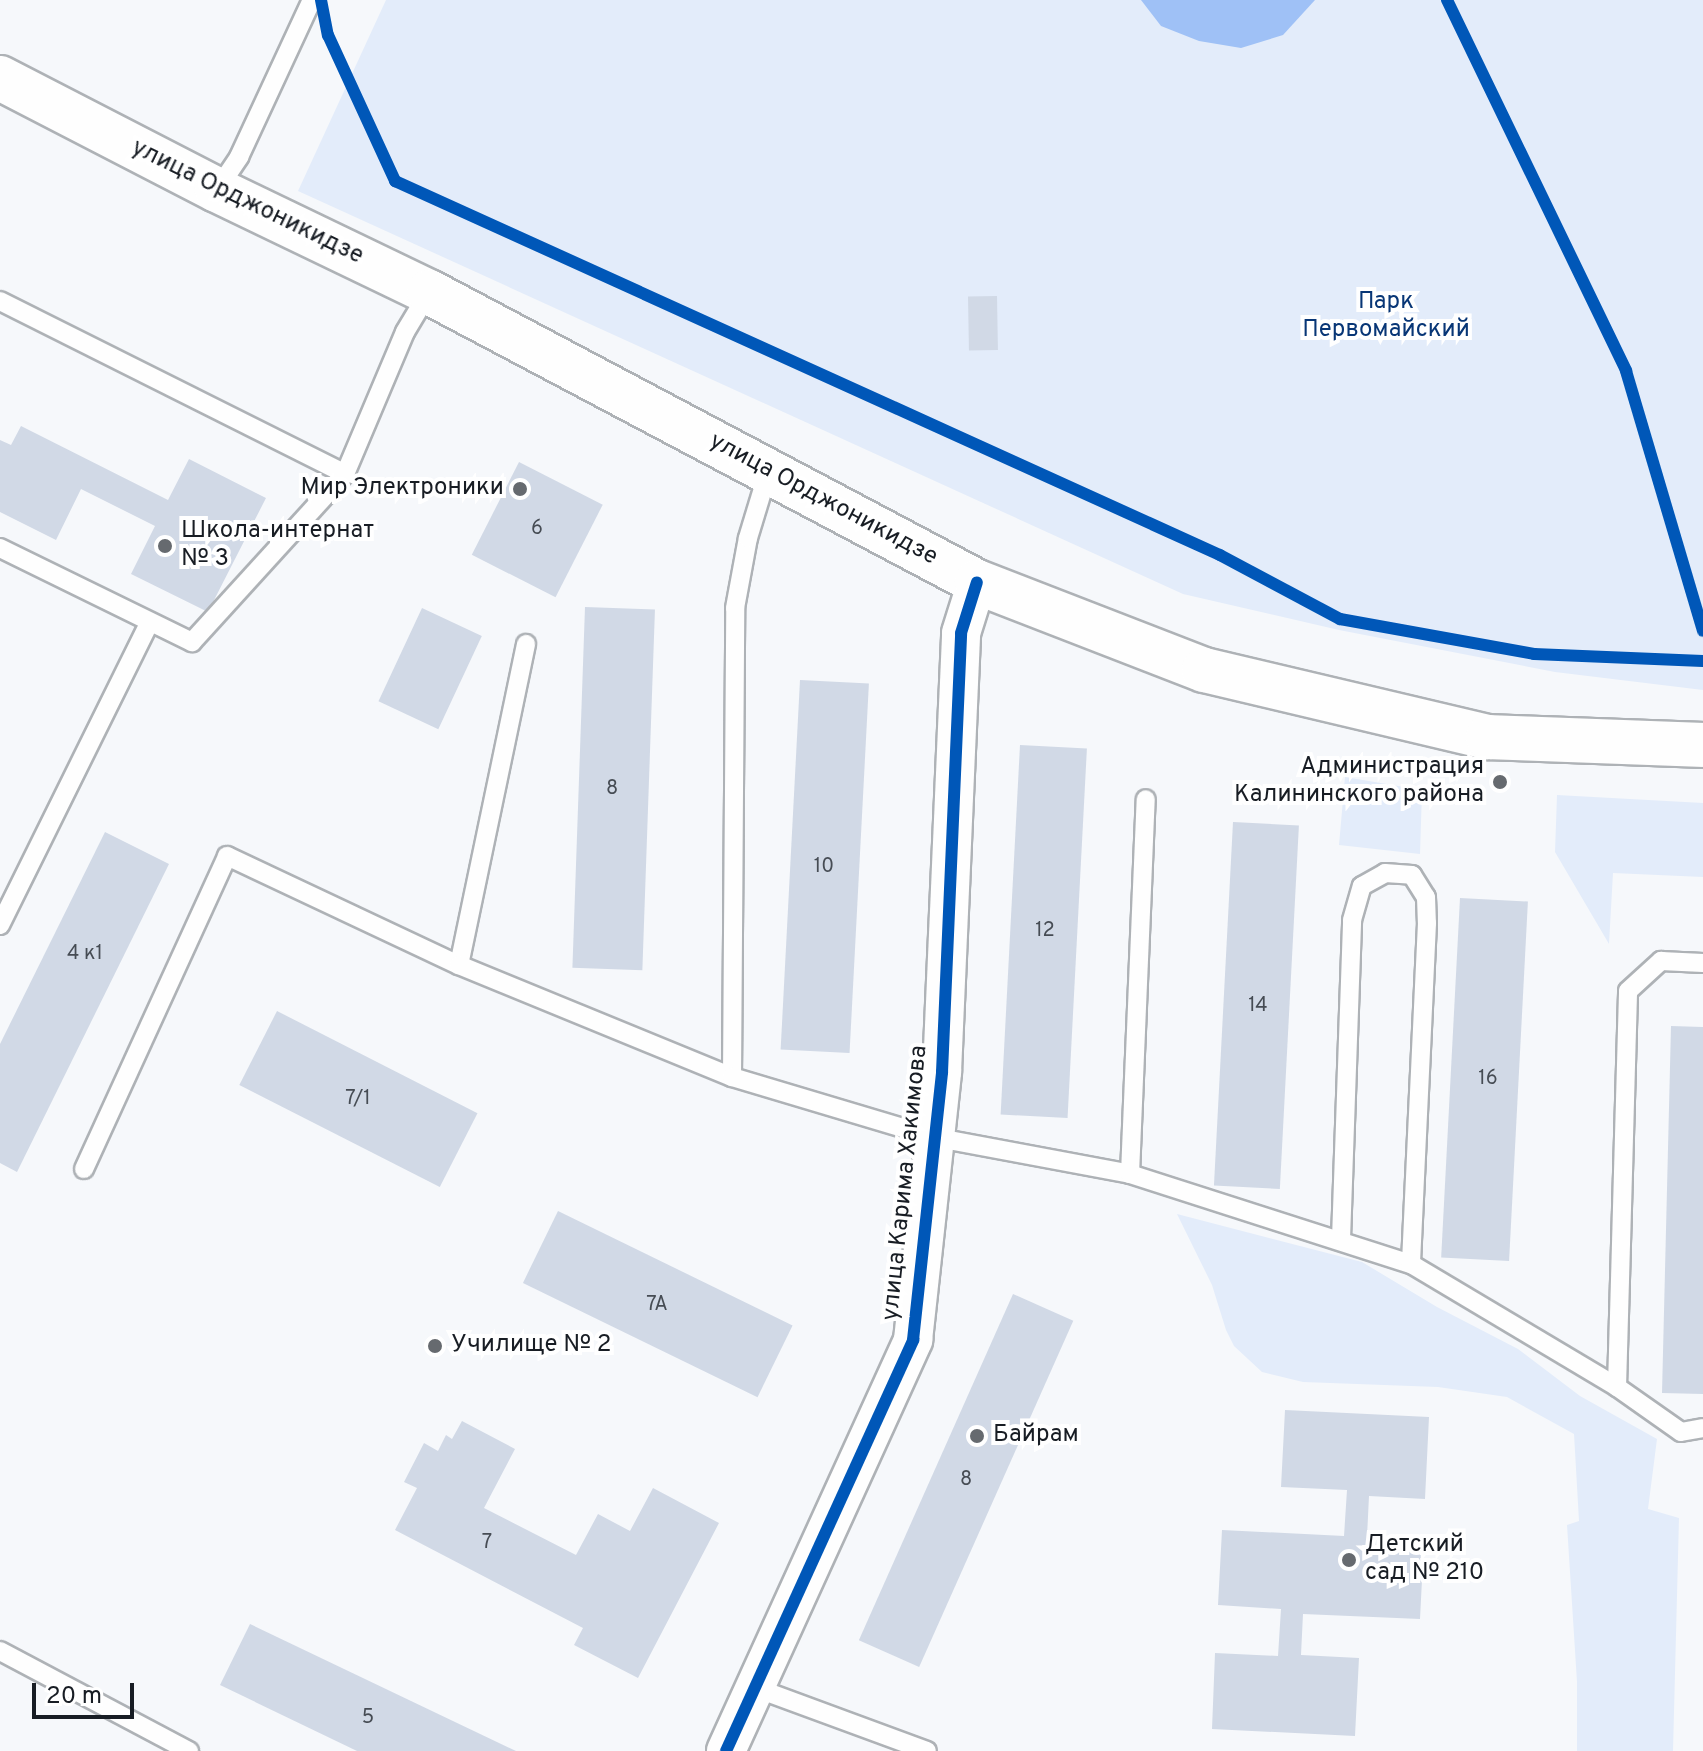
<!DOCTYPE html>
<meta charset="utf-8">
<style>
body{margin:0}
#map{position:relative;width:1703px;height:1751px;overflow:hidden;background:#f6f8fb;font-family:Overpass,sans-serif}
div>[style]{position:absolute}
[style*='--x']{left:calc(var(--x)*1px);top:calc(var(--y)*1px);width:calc(var(--w)*1px);rotate:calc(var(--a)*1deg)}
.green>*{inset:0;background:#e3ecfa}
.water>*{inset:0;background:#9fc1f6}
.building>*{inset:0;background:#d1d9e6;transform-origin:0 0}
.roads{filter:drop-shadow(2px 0 #aeb2b6) drop-shadow(-2px 0 #aeb2b6) drop-shadow(0 2px #aeb2b6) drop-shadow(0 -2px #aeb2b6)}
.lane>*{height:18px;margin:-9px;padding:0 9px;transform-origin:9px;border-radius:9px;background:#fefefe}
.street>*{height:38px;margin:-19px;padding:0 19px;transform-origin:19px;border-radius:19px;background:#fefefe}
.secondary>*{height:44px;margin:-22px;padding:0 22px;transform-origin:22px;border-radius:22px;background:#fefefe}
.cycleway>*{height:12px;margin:-6px;padding:0 6px;transform-origin:6px;border-radius:6px;background:#0057b8}
.dots>*{width:22px;height:22px;translate:-50% -50%;box-sizing:border-box;border:4px solid #fff;border-radius:50%}
span{translate:-50% -50%;white-space:nowrap;text-align:center;line-height:1.15;-webkit-text-stroke:8px #fff;paint-order:stroke}
.number-label{font-size:20px;color:#464c54}
.number-label span{-webkit-text-stroke-width:0}
.street-label{font-size:24px;color:#181d24}
.park-label{font-size:24px;color:#083676}
.poi-label{font-size:24px;color:#181d24}
.right{translate:-100% -50%;text-align:right}
.left{translate:0 -50%;text-align:left}
.scale{position:absolute;left:32px;top:1683px;width:102px;height:36px;box-sizing:border-box;border:4px solid #181d24;border-top:0;padding-left:10px;font-size:24px;line-height:28px;white-space:nowrap;color:#181d24;-webkit-text-stroke:6px #fff;paint-order:stroke}
</style>
<div id="map">
<div class="green">
<div style="clip-path:polygon(386px 0,1703px 0,1703px 690px,1555px 672px,1339px 630px,1183px 594px,298px 191px)"></div>
<div style="clip-path:polygon(1345px 777px,1422px 790px,1420px 854px,1339px 845px)"></div>
<div style="clip-path:polygon(1557px 795px,1703px 803px,1703px 877px,1613px 873px,1609px 944px,1555px 852px)"></div>
<div style="clip-path:polygon(1177px 1214px,1362px 1262px,1437px 1307px,1518px 1349px,1580px 1396px,1657px 1439px,1648px 1509px,1679px 1518px,1673px 1751px,1577px 1751px,1577px 1682px,1567px 1525px,1579px 1521px,1574px 1434px,1507px 1397px,1438px 1387px,1303px 1382px,1262px 1372px,1234px 1346px,1226px 1330px,1212px 1285px)"></div>
</div>
<div class="water">
<div style="clip-path:polygon(1141px 0,1315px 0,1283px 35px,1241px 48px,1199px 41px,1161px 26px)"></div>
</div>
<div class="building">
<div style="left:997px;top:296px;width:54px;height:29px;rotate:89deg"></div>
<div style="clip-path:polygon(21px 426px,168px 500px,189px 459px,266px 498px,208px 612px,131px 574px,155px 526px,81px 489px,56px 540px,0 512px,0 440px,11px 445px)"></div>
<div style="left:519px;top:462px;width:94px;height:104px;rotate:27deg"></div>
<div style="left:585px;top:607px;width:70px;height:361px;rotate:2deg"></div>
<div style="left:422px;top:608px;width:66px;height:103px;rotate:25deg"></div>
<div style="left:800px;top:680px;width:69px;height:370px;rotate:3deg"></div>
<div style="left:1020px;top:745px;width:67px;height:370px;rotate:3deg"></div>
<div style="left:1233px;top:822px;width:66px;height:364px;rotate:3deg"></div>
<div style="clip-path:polygon(105px 832px,169px 864px,17px 1172px,0 1163px,0 1044px)"></div>
<div style="left:1460px;top:898px;width:68px;height:360px;rotate:3deg"></div>
<div style="left:277px;top:1011px;width:225px;height:83px;rotate:27deg"></div>
<div style="clip-path:polygon(1671px 1026px,1703px 1027px,1703px 1394px,1662px 1393px)"></div>
<div style="left:558px;top:1211px;width:261px;height:80px;rotate:26deg"></div>
<div style="left:1013px;top:1294px;width:66px;height:379px;rotate:24deg"></div>
<div style="clip-path:polygon(1285px 1410px,1429px 1417px,1425px 1499px,1369px 1496px,1367px 1537px,1424px 1540px,1420px 1619px,1303px 1614px,1301px 1655px,1359px 1658px,1355px 1736px,1212px 1729px,1215px 1653px,1278px 1656px,1281px 1609px,1218px 1605px,1222px 1530px,1344px 1536px,1347px 1490px,1281px 1487px)"></div>
<div style="clip-path:polygon(462px 1421px,515px 1449px,484px 1508px,576px 1555px,598px 1514px,630px 1531px,653px 1488px,719px 1523px,638px 1678px,574px 1645px,583px 1628px,395px 1530px,417px 1488px,404px 1482px,424px 1443px,438px 1451px,446px 1435px,452px 1439px)"></div>
<div style="clip-path:polygon(250px 1624px,516px 1751px,357px 1751px,220px 1685px)"></div>
</div>
<div class="roads">
<div class="lane">
<div style="--x:217;--y:190;--w:40;--a:-56"></div>
<div style="--x:239;--y:157;--w:173;--a:-65.1"></div>
<div style="--x:0;--y:301;--w:386;--a:26.6"></div>
<div style="--x:0;--y:548;--w:214;--a:26.1"></div>
<div style="--x:192;--y:642;--w:227;--a:-47.7"></div>
<div style="--x:345;--y:474;--w:154;--a:-67.1"></div>
<div style="--x:405;--y:332;--w:47;--a:-59"></div>
<div style="--x:0;--y:925;--w:338;--a:-63.7"></div>
<div style="--x:459;--y:965;--w:328;--a:-78.2"></div>
<div style="--x:732;--y:1077;--w:469;--a:-89.6"></div>
<div style="--x:735;--y:608;--w:71;--a:-79.5"></div>
<div style="--x:748;--y:538;--w:69;--a:-73.1"></div>
<div style="--x:84;--y:1169;--w:344;--a:-65.4"></div>
<div style="--x:227;--y:856;--w:256;--a:25.2"></div>
<div style="--x:459;--y:965;--w:295;--a:22.3"></div>
<div style="--x:732;--y:1077;--w:210;--a:16.6"></div>
<div style="--x:933;--y:1137;--w:200;--a:10.6"></div>
<div style="--x:1130;--y:1174;--w:295;--a:17.8"></div>
<div style="--x:1411;--y:1264;--w:240;--a:30.8"></div>
<div style="--x:1617;--y:1387;--w:396;--a:-88.4"></div>
<div style="--x:1628;--y:991;--w:45;--a:-42.3"></div>
<div style="--x:1661;--y:961;--w:42;--a:2.7"></div>
<div style="--x:1130;--y:1174;--w:375;--a:-87.6"></div>
<div style="--x:1341;--y:1239;--w:319;--a:-88"></div>
<div style="--x:1352;--y:920;--w:35;--a:-74"></div>
<div style="--x:1362;--y:886;--w:26;--a:-29"></div>
<div style="--x:1385;--y:873;--w:27;--a:4"></div>
<div style="--x:1412;--y:875;--w:26;--a:58"></div>
<div style="--x:1426;--y:897;--w:26;--a:88"></div>
<div style="--x:1427;--y:923;--w:341;--a:92.7"></div>
<div style="--x:1617;--y:1387;--w:78;--a:35.1"></div>
<div style="--x:1681;--y:1432;--w:22;--a:-10"></div>
<div style="--x:0;--y:1651;--w:214;--a:27.9"></div>
<div style="--x:756;--y:1688;--w:182;--a:20.2"></div>
</div>
<div class="street">
<div style="--x:726;--y:1751;--w:452;--a:-65.5"></div>
<div style="--x:913;--y:1340;--w:270;--a:-83.8"></div>
<div style="--x:942;--y:1072;--w:439;--a:-87.5"></div>
<div style="--x:961;--y:633;--w:53;--a:-72.6"></div>
</div>
<div class="secondary">
<div style="--x:0;--y:78;--w:244;--a:27.3"></div>
<div style="--x:217;--y:190;--w:235;--a:25.7"></div>
<div style="--x:429;--y:292;--w:620;--a:27.89"></div>
<div style="--x:977;--y:582;--w:243;--a:21.2"></div>
<div style="--x:1204;--y:670;--w:292;--a:13.3"></div>
<div style="--x:1488;--y:737;--w:215;--a:2.1"></div>
</div>
</div>
<div class="cycleway">
<div style="--x:321;--y:0;--w:36;--a:79"></div>
<div style="--x:328;--y:35;--w:161;--a:65.3"></div>
<div style="--x:395;--y:181;--w:906;--a:24.39"></div>
<div style="--x:1220;--y:555;--w:136;--a:28.1"></div>
<div style="--x:1340;--y:619;--w:197;--a:10.2"></div>
<div style="--x:1534;--y:654;--w:169;--a:2.4"></div>
<div style="--x:1447;--y:0;--w:412;--a:64.2"></div>
<div style="--x:1626;--y:371;--w:271;--a:73.5"></div>
<div style="--x:726;--y:1751;--w:452;--a:-65.5"></div>
<div style="--x:913;--y:1340;--w:270;--a:-83.8"></div>
<div style="--x:942;--y:1072;--w:439;--a:-87.5"></div>
<div style="--x:961;--y:633;--w:53;--a:-72.6"></div>
</div>
<div class="dots">
<div style="left:520px;top:489px;background:#666a6f"></div>
<div style="left:165px;top:546px;background:#666a6f"></div>
<div style="left:1500px;top:782px;background:#666a6f"></div>
<div style="left:435px;top:1346px;background:#666a6f"></div>
<div style="left:977px;top:1436px;background:#666a6f"></div>
<div style="left:1349px;top:1560px;background:#666a6f"></div>
</div>
<div class="number-label">
<span style="left:537px;top:529px">6</span>
<span style="left:612px;top:789px">8</span>
<span style="left:824px;top:867px">10</span>
<span style="left:1045px;top:931px">12</span>
<span style="left:85px;top:954px">4 к1</span>
<span style="left:1258px;top:1006px">14</span>
<span style="left:1488px;top:1079px">16</span>
<span style="left:358px;top:1099px">7/1</span>
<span style="left:657px;top:1305px">7А</span>
<span style="left:966px;top:1480px">8</span>
<span style="left:487px;top:1543px">7</span>
<span style="left:368px;top:1718px">5</span>
</div>
<div class="street-label">
<span style="left:247px;top:203px;rotate:26deg">улица Орджоникидзе</span>
<span style="left:823px;top:500px;rotate:28deg">улица Орджоникидзе</span>
<span style="left:906px;top:1183px;rotate:-84deg">улица Карима Хакимова</span>
</div>
<div class="park-label">
<span style="left:1386px;top:317px">Парк<br>Первомайский</span>
</div>
<div class="poi-label">
<span class="right" style="left:504px;top:489px">Мир Электроники</span>
<span class="left" style="left:181px;top:546px">Школа-интернат<br>№ 3</span>
<span class="right" style="left:1484px;top:782px">Администрация<br>Калининского района</span>
<span class="left" style="left:451px;top:1346px">Училище № 2</span>
<span class="left" style="left:993px;top:1436px">Байрам</span>
<span class="left" style="left:1365px;top:1560px">Детский<br>сад № 210</span>
</div>
<div class="scale">20 m</div>
</div>
